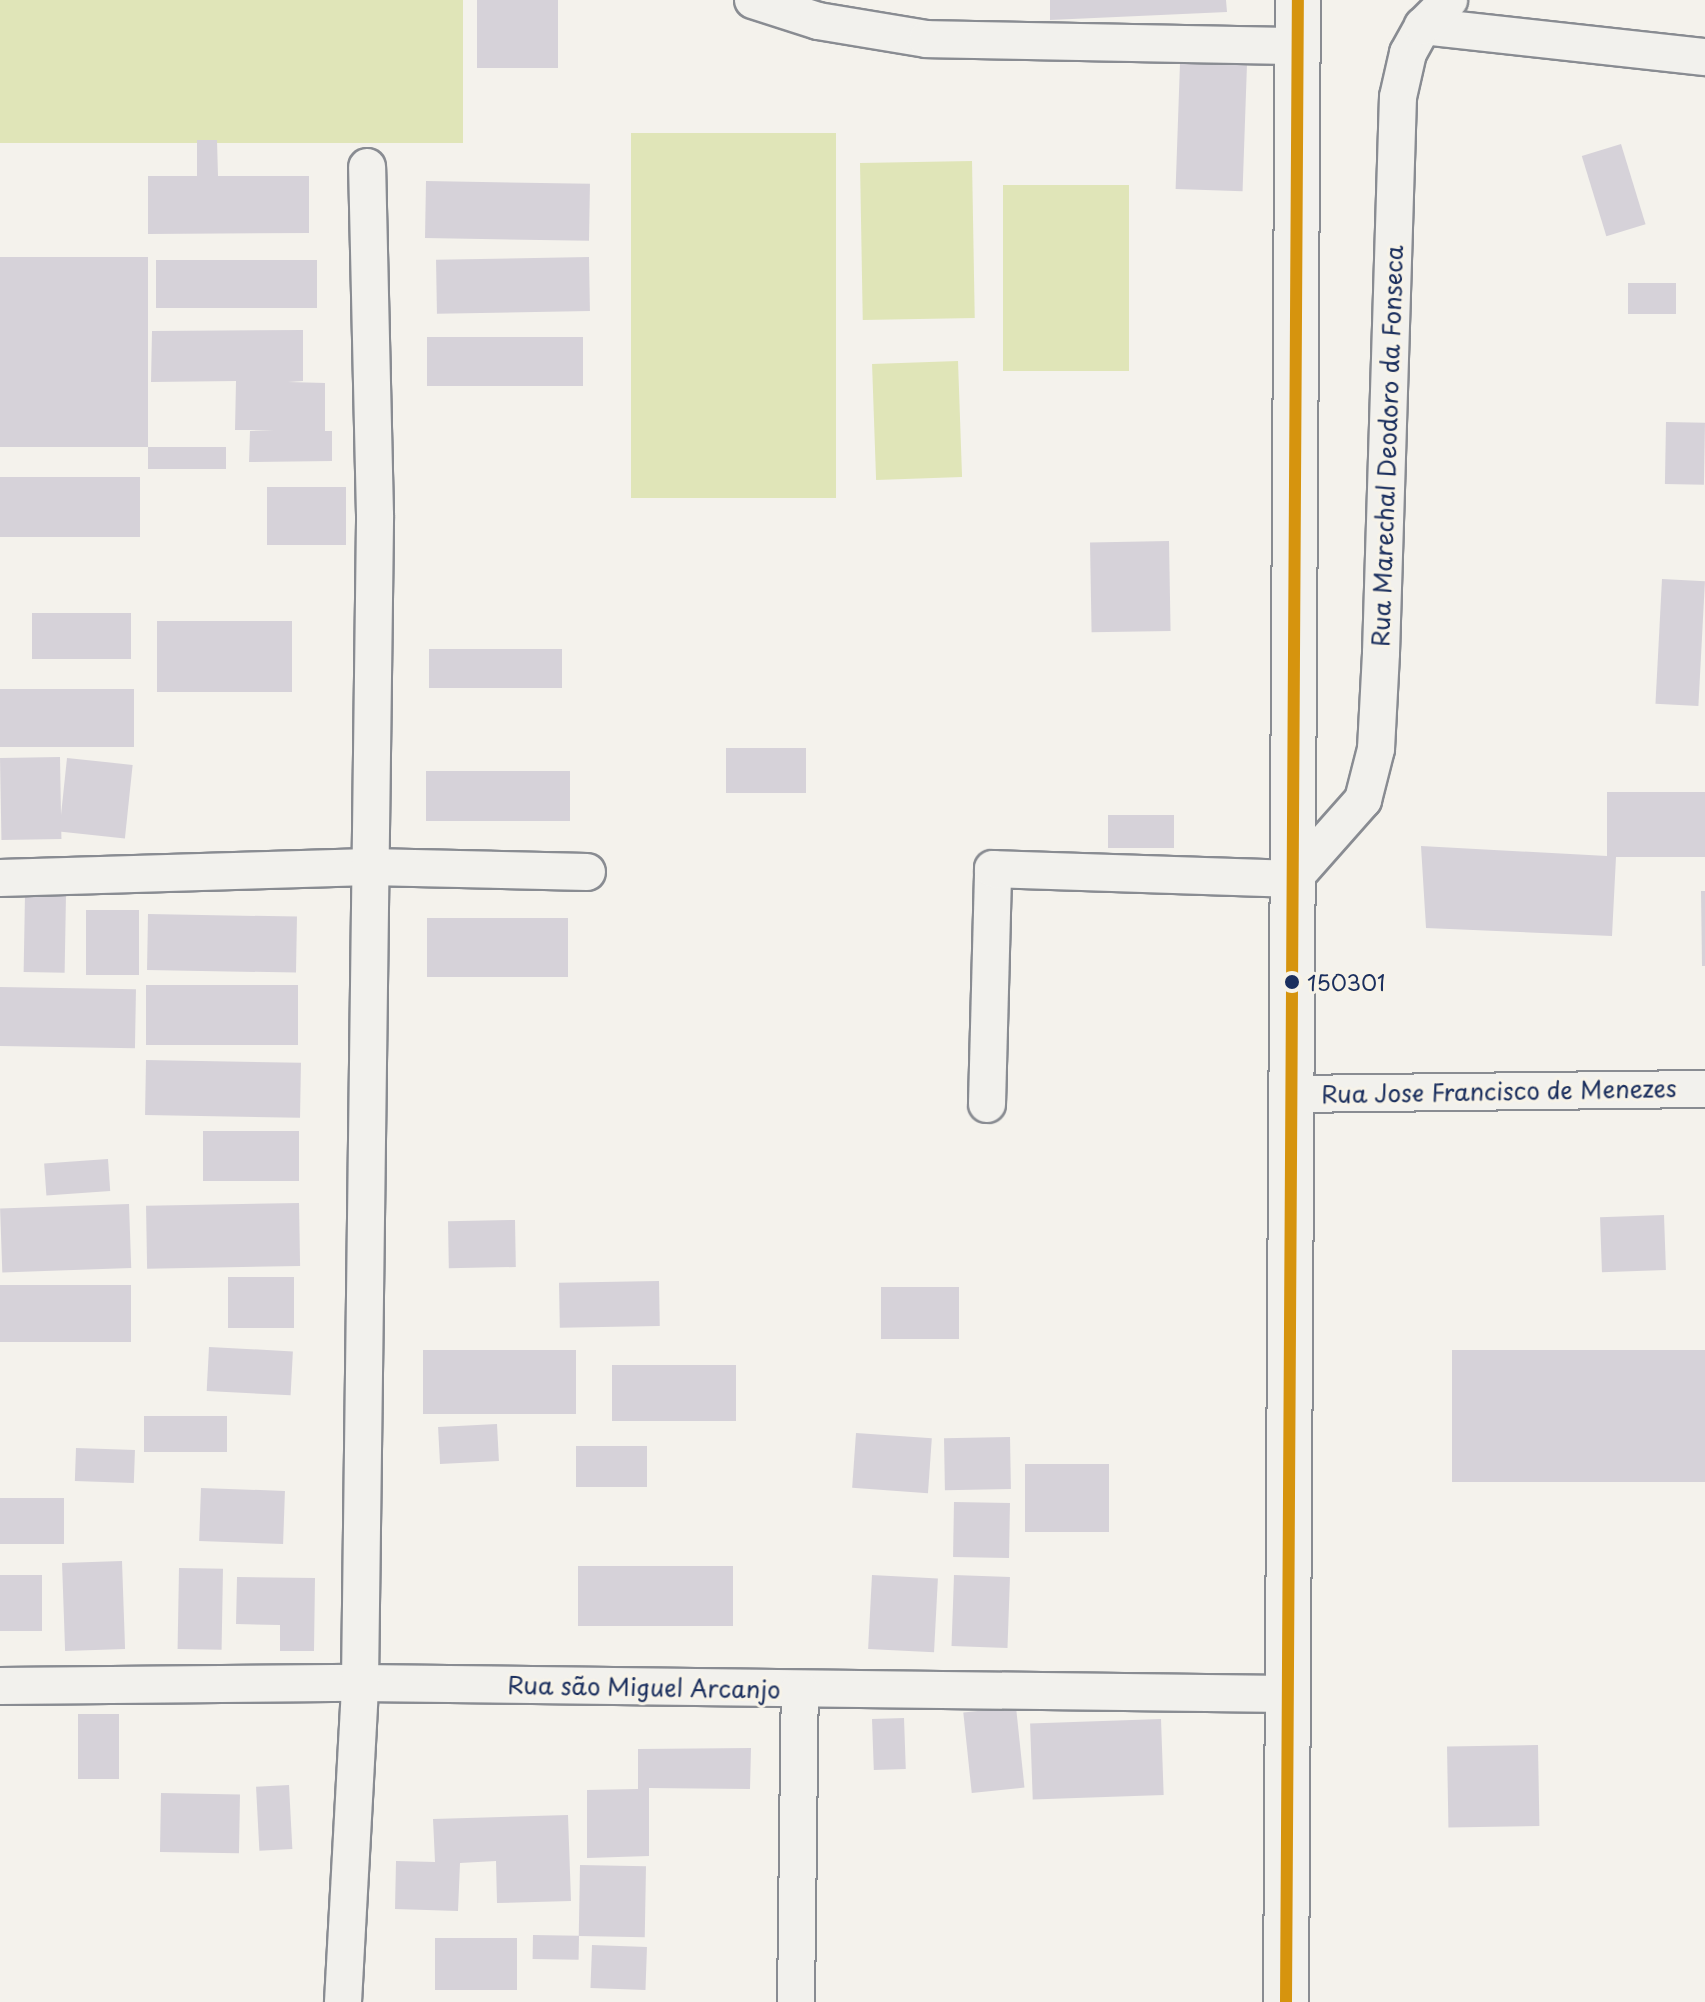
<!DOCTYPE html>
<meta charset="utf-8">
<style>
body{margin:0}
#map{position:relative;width:1705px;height:2002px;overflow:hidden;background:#f4f2ec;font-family:"Playpen Sans",sans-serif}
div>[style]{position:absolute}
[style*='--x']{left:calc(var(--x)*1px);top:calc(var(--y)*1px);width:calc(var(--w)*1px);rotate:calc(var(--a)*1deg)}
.green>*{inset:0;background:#e0e5b8;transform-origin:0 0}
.building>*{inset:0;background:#d6d2d9;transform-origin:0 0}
.roads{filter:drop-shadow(2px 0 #898c92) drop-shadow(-2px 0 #898c92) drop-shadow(0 2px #898c92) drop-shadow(0 -2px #898c92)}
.minor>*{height:36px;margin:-18px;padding:0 18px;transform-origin:18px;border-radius:18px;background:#f2f1ed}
.primary>*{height:44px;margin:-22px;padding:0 22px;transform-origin:22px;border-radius:22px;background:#f2f1ed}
.bus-1>*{height:12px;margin:-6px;padding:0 6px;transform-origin:6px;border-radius:6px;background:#d6940e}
.dots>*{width:22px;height:22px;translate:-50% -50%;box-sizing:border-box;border:4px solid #f7f3e8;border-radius:50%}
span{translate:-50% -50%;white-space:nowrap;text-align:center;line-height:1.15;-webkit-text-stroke:6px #f7f3e8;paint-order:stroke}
.bus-label{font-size:22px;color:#1b2f5e}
.left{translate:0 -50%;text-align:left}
.street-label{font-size:24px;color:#1b2f5e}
</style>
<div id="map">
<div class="green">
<div style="left:0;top:0;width:463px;height:143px"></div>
<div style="left:836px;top:133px;width:365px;height:205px;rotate:90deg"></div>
<div style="left:972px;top:161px;width:157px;height:112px;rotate:89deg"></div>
<div style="left:1003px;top:185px;width:126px;height:186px"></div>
<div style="left:958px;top:361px;width:116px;height:86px;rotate:88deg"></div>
</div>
<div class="building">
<div style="left:477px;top:0;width:81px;height:68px"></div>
<div style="clip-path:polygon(1050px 0,1226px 0,1227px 12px,1050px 20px)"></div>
<div style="left:1180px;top:63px;width:67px;height:126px;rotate:2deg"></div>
<div style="clip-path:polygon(197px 140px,217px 140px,218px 176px,309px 176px,309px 233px,148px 234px,148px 176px,197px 176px)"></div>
<div style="left:1621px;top:144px;width:84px;height:41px;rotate:73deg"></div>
<div style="left:426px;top:181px;width:164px;height:57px;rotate:1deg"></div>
<div style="left:148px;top:257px;width:190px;height:148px;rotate:90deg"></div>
<div style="left:589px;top:257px;width:54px;height:153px;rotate:89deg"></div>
<div style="left:317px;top:260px;width:48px;height:161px;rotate:90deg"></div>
<div style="left:1676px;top:283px;width:31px;height:48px;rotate:90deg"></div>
<div style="clip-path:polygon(303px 330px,303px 381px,288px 382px,325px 383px,325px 431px,332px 431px,332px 461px,249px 462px,250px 431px,274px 430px,235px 430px,236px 381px,151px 382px,152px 331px)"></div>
<div style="left:583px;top:337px;width:49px;height:156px;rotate:90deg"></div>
<div style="left:1666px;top:422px;width:39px;height:62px;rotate:1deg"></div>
<div style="left:148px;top:447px;width:78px;height:22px"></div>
<div style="left:0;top:477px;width:140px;height:60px"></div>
<div style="left:346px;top:487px;width:58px;height:79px;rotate:90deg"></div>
<div style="left:1169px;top:541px;width:90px;height:79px;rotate:89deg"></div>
<div style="left:1662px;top:579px;width:43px;height:125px;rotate:3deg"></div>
<div style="left:131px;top:613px;width:46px;height:99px;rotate:90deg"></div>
<div style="left:292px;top:621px;width:71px;height:135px;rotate:90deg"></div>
<div style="left:562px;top:649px;width:39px;height:133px;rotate:90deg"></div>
<div style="left:0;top:689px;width:134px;height:58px"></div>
<div style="left:726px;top:748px;width:80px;height:45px"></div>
<div style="left:60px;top:757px;width:82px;height:60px;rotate:89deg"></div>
<div style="left:67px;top:758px;width:66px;height:74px;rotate:6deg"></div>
<div style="left:570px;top:771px;width:50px;height:144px;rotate:90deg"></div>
<div style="clip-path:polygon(1607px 792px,1705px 792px,1705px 857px,1616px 857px,1612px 936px,1426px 928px,1421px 846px,1607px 856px)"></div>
<div style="left:1108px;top:815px;width:66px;height:33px"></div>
<div style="clip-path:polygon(1701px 891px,1705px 891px,1705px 966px,1702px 966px)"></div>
<div style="left:25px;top:894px;width:41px;height:78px;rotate:1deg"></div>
<div style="left:139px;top:910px;width:65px;height:53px;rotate:90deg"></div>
<div style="left:148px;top:914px;width:149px;height:56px;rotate:1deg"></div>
<div style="left:427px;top:918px;width:141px;height:59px"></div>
<div style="left:298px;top:985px;width:60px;height:152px;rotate:90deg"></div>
<div style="left:0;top:987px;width:136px;height:59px;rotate:1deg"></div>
<div style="left:146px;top:1060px;width:155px;height:55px;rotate:1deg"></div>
<div style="left:203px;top:1131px;width:96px;height:50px"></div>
<div style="left:108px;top:1159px;width:32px;height:64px;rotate:86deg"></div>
<div style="left:299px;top:1203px;width:63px;height:153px;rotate:89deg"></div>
<div style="left:129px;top:1204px;width:64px;height:129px;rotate:88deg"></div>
<div style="left:1664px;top:1215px;width:55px;height:64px;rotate:88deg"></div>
<div style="left:515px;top:1220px;width:47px;height:67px;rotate:89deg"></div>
<div style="left:294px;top:1277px;width:51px;height:66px;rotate:90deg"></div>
<div style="left:659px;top:1281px;width:45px;height:100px;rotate:89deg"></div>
<div style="left:0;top:1285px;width:131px;height:57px"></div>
<div style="left:881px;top:1287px;width:78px;height:52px"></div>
<div style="left:209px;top:1347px;width:84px;height:44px;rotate:3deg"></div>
<div style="left:423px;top:1350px;width:153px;height:64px"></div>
<div style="left:1452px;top:1350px;width:253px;height:132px"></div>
<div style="left:736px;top:1365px;width:56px;height:124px;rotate:90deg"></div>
<div style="left:227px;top:1416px;width:36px;height:83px;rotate:90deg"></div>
<div style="left:497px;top:1424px;width:37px;height:59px;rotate:87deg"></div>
<div style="left:856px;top:1433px;width:76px;height:55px;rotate:4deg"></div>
<div style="left:1010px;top:1437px;width:52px;height:66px;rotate:89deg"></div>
<div style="left:647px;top:1446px;width:41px;height:71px;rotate:90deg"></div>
<div style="left:76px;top:1448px;width:59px;height:33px;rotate:2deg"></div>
<div style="left:1025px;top:1464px;width:84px;height:68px"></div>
<div style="left:201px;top:1488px;width:84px;height:53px;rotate:2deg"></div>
<div style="left:0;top:1498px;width:64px;height:46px"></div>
<div style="left:954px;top:1502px;width:56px;height:55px;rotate:1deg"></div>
<div style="left:122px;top:1561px;width:88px;height:60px;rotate:88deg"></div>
<div style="left:578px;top:1566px;width:155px;height:60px"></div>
<div style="left:179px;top:1568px;width:44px;height:81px;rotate:1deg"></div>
<div style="left:0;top:1575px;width:42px;height:56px"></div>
<div style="left:872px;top:1575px;width:66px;height:74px;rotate:3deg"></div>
<div style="left:954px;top:1575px;width:56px;height:71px;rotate:2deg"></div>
<div style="clip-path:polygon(237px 1577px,315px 1578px,314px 1651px,280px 1651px,280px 1625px,236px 1624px)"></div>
<div style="left:1016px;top:1707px;width:81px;height:53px;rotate:84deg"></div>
<div style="left:119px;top:1714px;width:65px;height:41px;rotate:90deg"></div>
<div style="left:904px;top:1718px;width:51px;height:32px;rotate:88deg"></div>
<div style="left:1161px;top:1719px;width:76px;height:131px;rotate:88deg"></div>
<div style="left:1538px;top:1745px;width:81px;height:91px;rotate:89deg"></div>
<div style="clip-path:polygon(751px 1748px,750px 1789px,649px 1788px,649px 1856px,587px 1858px,587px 1790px,638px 1789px,638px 1749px)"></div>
<div style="left:289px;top:1785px;width:64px;height:33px;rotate:87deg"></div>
<div style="left:161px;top:1793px;width:79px;height:59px;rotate:1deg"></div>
<div style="clip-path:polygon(568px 1815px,571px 1901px,497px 1903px,496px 1861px,460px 1863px,458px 1911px,395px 1909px,396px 1861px,435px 1862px,433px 1819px)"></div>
<div style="left:580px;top:1865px;width:66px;height:71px;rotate:1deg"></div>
<div style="left:533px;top:1935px;width:46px;height:24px;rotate:1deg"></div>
<div style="left:517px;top:1938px;width:52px;height:82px;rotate:90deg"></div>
<div style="left:592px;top:1945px;width:55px;height:43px;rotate:2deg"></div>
</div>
<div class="roads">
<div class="minor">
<div style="--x:753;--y:0;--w:68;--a:17.9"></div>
<div style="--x:818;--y:21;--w:110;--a:9.4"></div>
<div style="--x:927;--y:39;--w:371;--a:1.1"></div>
<div style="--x:1423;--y:26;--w:284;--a:6.3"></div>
<div style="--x:0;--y:878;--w:369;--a:-1.7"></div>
<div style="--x:369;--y:867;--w:218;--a:1.3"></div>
<div style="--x:1292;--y:1094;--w:413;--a:-0.7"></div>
<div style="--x:987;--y:1104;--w:235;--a:-88.5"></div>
<div style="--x:993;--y:869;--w:300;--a:1.9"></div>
<div style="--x:1293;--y:879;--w:106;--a:-48.5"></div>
<div style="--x:1363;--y:800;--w:53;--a:-75.7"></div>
<div style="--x:1376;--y:749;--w:96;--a:-87"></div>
<div style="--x:1381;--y:653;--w:556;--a:-88.25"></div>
<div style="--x:1398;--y:97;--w:45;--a:-77.2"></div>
<div style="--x:1408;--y:53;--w:31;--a:-61"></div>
<div style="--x:1423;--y:26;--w:37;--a:-45"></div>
<div style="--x:0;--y:1686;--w:360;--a:-0.5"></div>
<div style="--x:360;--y:1683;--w:928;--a:0.68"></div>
<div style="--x:343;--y:2002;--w:319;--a:-86.9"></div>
<div style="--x:360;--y:1683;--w:1168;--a:-89.26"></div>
<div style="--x:375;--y:515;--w:348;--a:-91.3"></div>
<div style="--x:796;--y:2002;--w:313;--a:-89.3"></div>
</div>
<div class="primary">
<div style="--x:1286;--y:2002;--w:2002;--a:-89.66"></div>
</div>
</div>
<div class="bus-1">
<div style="--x:1286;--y:2002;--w:2002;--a:-89.66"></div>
</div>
<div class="dots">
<div style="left:1292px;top:982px;background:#1b2f5e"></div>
</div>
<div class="bus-label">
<span class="left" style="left:1307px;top:982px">150301</span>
</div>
<div class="street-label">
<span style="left:1387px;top:446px;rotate:-88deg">Rua Marechal Deodoro da Fonseca</span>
<span style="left:1499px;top:1091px;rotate:-1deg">Rua Jose Francisco de Menezes</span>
<span style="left:644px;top:1687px;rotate:1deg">Rua são Miguel Arcanjo</span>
</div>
</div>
